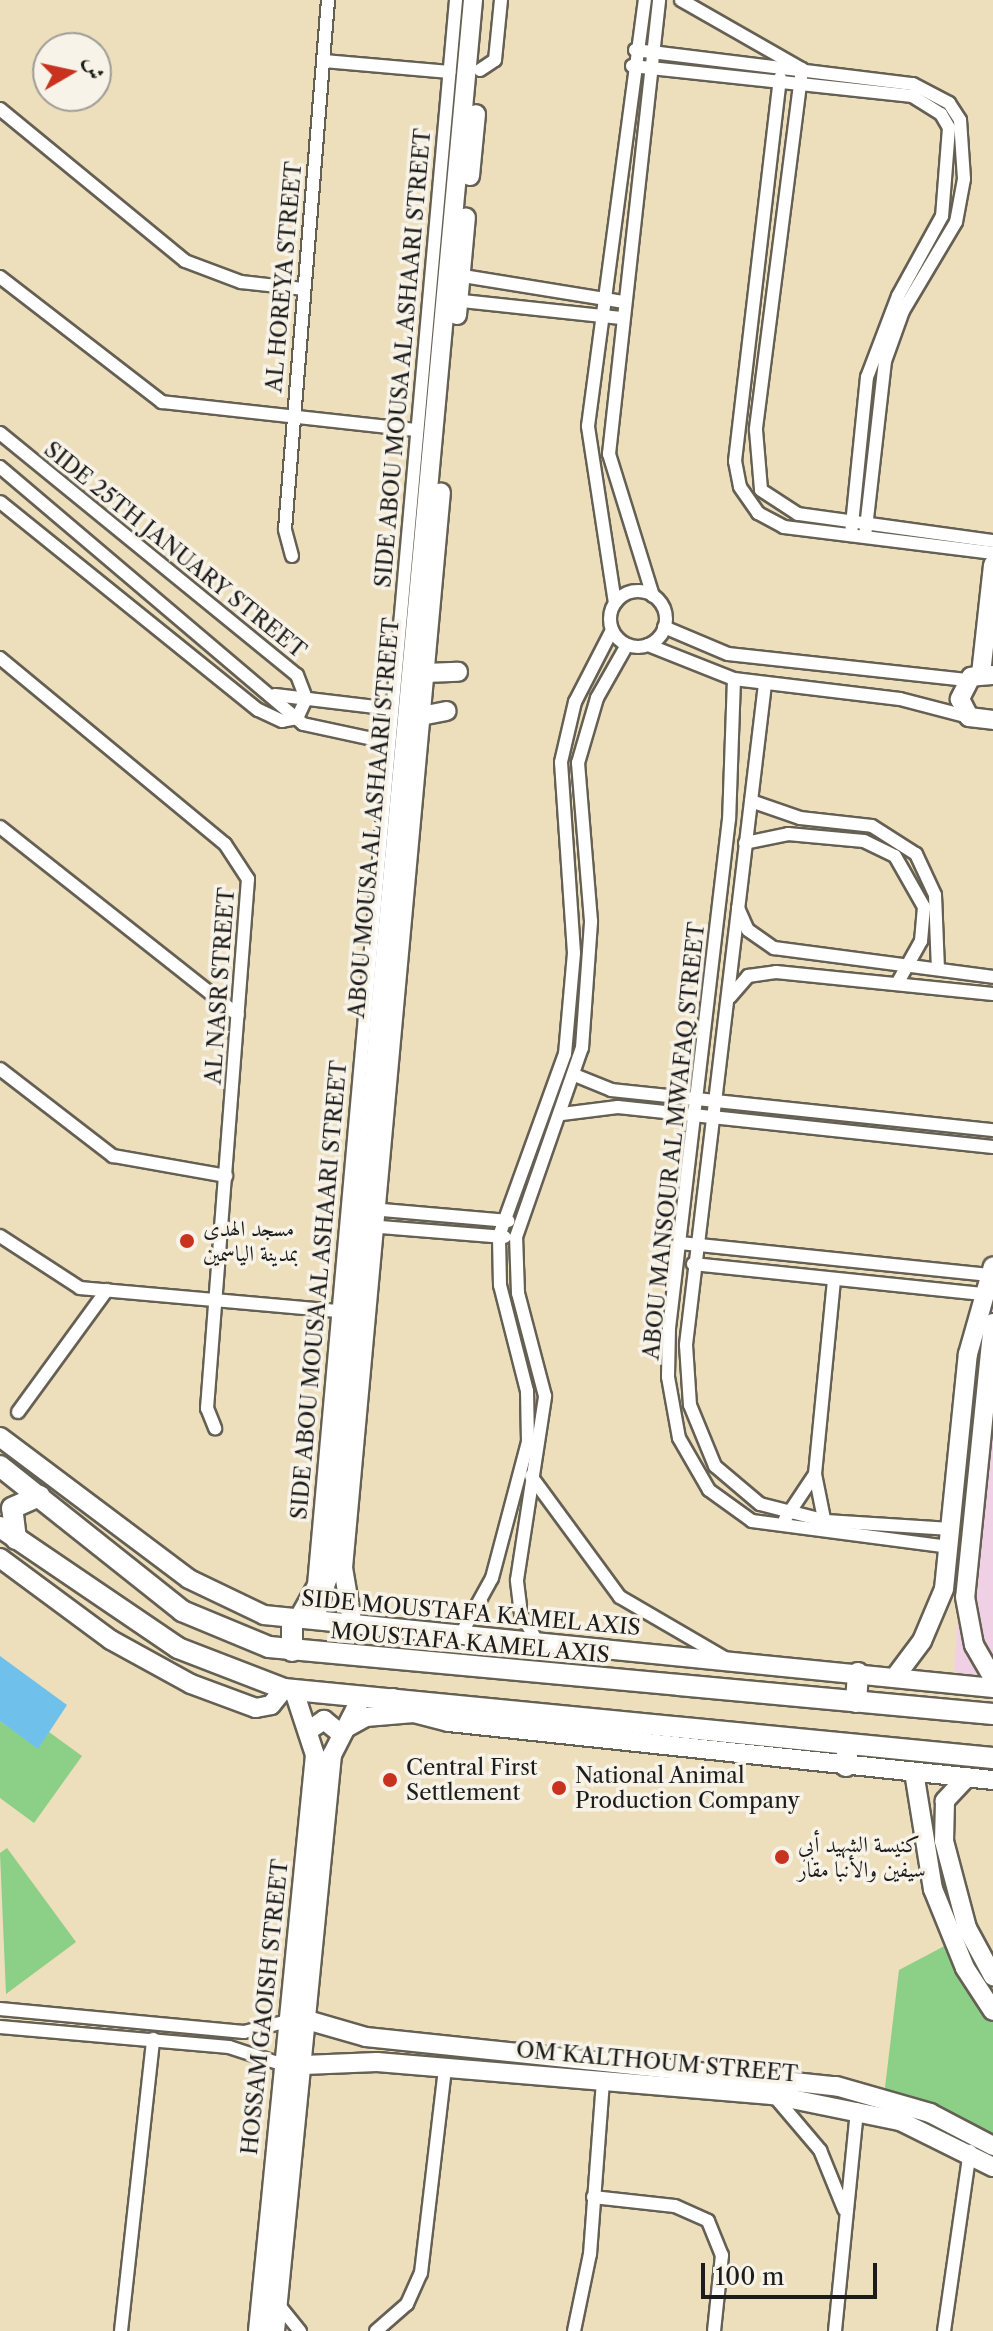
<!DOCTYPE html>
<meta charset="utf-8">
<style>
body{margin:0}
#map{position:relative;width:993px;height:2331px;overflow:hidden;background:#eddebc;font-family:"Libre Caslon Text",Amiri,serif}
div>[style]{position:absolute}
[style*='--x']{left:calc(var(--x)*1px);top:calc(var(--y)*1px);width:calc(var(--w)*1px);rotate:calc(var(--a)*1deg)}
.built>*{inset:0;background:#f0d0e4}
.green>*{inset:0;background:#8ccf87}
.water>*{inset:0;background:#6fc1eb}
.roads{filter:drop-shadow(2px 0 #656054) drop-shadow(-2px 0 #656054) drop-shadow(0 2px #656054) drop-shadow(0 -2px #656054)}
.street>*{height:12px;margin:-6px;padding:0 6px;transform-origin:6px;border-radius:6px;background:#fff}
.street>.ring{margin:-6px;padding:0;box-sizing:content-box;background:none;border:12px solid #fff;border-radius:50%}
.secondary>*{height:18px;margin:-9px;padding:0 9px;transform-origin:9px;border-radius:9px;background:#fff}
.primary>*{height:20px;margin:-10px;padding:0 10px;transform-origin:10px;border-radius:10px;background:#fff}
.dots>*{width:22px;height:22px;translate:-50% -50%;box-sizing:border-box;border:4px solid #f7f3e8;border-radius:50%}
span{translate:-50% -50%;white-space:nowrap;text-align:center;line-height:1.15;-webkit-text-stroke:7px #f7f3e8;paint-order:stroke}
.street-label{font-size:22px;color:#1c1c1c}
.poi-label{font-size:22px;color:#1c1c1c}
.left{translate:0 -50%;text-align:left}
.north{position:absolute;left:32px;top:32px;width:80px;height:80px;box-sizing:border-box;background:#f7f3e8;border:2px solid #9f9d96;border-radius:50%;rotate:81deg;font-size:22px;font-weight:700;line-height:32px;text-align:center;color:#1c1c1c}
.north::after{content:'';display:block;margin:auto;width:28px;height:36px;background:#c8321e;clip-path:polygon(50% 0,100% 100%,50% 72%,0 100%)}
.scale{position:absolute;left:701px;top:2263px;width:176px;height:36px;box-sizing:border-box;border:4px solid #1c1c1c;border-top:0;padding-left:10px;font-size:24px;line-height:28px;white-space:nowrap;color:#1c1c1c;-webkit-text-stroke:6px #f7f3e8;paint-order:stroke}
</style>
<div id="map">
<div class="built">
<div style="clip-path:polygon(993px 1293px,993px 1678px,954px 1672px,976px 1376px)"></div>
</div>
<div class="green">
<div style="clip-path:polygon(0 1721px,38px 1748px,49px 1732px,82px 1756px,34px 1823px,0 1798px)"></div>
<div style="clip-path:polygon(7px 1848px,76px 1942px,6px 1994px,0 1853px)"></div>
<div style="clip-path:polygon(952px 1942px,993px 2011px,993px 2146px,884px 2096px,899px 1970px)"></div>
</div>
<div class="water">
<div style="clip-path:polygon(0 1656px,67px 1705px,38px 1749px,0 1721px)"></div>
</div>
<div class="roads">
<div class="street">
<div style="--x:681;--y:0;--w:139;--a:29.7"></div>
<div style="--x:802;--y:69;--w:364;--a:97.3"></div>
<div style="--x:756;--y:430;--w:60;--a:85.2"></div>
<div style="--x:761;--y:490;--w:44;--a:33"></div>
<div style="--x:798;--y:514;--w:197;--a:7.9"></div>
<div style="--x:635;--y:50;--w:280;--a:7"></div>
<div style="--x:913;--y:84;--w:41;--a:27.8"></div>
<div style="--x:949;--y:103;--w:20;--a:57"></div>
<div style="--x:960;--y:120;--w:59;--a:86.1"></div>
<div style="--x:964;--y:179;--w:44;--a:100.5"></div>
<div style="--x:956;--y:222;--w:104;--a:120.8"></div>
<div style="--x:903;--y:311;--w:53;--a:109.8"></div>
<div style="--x:885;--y:361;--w:177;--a:96.5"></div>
<div style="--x:324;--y:61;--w:126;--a:5"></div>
<div style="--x:632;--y:66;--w:282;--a:6.1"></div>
<div style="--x:912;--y:96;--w:34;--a:32"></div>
<div style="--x:941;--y:114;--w:16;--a:60"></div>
<div style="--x:949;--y:128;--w:88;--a:94.5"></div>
<div style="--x:942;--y:216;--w:91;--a:118.8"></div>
<div style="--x:898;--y:296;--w:87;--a:110.9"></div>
<div style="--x:867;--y:377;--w:159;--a:95.8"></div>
<div style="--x:480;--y:70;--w:18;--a:-34"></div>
<div style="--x:495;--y:60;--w:60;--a:-84.3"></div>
<div style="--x:780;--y:78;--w:386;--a:96.7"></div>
<div style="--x:735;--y:461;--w:26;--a:79"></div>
<div style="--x:740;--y:487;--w:32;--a:55"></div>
<div style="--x:758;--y:513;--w:30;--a:28"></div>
<div style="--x:784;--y:527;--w:211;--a:7.1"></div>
<div style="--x:0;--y:109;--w:239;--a:39.4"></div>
<div style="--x:185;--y:261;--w:60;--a:20.6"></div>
<div style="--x:241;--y:282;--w:62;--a:6.4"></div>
<div style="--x:457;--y:275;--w:168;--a:9.2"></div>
<div style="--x:0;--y:277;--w:205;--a:37.7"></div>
<div style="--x:162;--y:402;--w:256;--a:6.3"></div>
<div style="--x:453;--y:300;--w:169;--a:6.1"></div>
<div style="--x:0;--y:433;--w:383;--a:39.2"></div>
<div style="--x:297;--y:675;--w:26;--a:69"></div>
<div style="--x:306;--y:699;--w:21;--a:115"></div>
<div style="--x:297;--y:718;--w:15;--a:169"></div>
<div style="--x:282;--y:721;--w:26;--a:-155"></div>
<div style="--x:258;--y:710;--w:331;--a:-141.1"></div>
<div style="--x:0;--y:467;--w:397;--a:40.3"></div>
<div style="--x:303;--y:724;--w:86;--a:12.1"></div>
<div style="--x:292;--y:556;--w:28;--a:-105"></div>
<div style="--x:285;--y:529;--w:531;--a:-85.35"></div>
<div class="ring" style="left:610px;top:591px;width:44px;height:44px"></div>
<div style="--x:653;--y:596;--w:149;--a:-107.2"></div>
<div style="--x:609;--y:454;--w:457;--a:-83.7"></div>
<div style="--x:615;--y:603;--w:179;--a:-98.7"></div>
<div style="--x:588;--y:426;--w:430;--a:-82.4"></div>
<div style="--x:664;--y:627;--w:69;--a:22.9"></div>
<div style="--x:728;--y:654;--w:240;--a:6.2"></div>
<div style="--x:648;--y:645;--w:92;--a:21.6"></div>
<div style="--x:734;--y:679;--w:167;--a:6.9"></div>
<div style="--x:900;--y:699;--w:71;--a:14.6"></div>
<div style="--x:0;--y:658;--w:292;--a:39.6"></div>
<div style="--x:225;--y:844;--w:42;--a:56.7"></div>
<div style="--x:248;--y:879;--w:531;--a:94.43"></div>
<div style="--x:207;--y:1408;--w:22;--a:68"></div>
<div style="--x:734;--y:679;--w:140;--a:92"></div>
<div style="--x:729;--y:819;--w:513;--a:96.72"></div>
<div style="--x:669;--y:1328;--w:49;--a:91.2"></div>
<div style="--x:668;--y:1377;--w:62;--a:79.8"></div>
<div style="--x:679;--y:1438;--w:60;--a:60"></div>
<div style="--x:709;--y:1490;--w:53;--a:35.8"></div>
<div style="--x:752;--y:1521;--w:200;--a:7.5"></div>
<div style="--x:765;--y:684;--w:666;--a:96.82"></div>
<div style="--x:686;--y:1345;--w:60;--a:86.2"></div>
<div style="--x:690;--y:1405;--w:66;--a:67.7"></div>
<div style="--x:715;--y:1466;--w:59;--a:40.2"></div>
<div style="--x:760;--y:1504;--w:68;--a:14.4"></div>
<div style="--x:826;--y:1521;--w:125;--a:3.7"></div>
<div style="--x:275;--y:695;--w:118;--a:6.8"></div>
<div style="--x:751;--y:801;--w:52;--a:19.1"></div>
<div style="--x:800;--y:818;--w:72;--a:6.3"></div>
<div style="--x:872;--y:826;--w:52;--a:32.5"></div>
<div style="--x:916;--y:854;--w:45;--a:65.1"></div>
<div style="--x:935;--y:895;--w:74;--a:87.7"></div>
<div style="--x:0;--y:827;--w:303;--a:38.3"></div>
<div style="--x:745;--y:843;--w:44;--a:-11.8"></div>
<div style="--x:788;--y:834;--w:76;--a:5.3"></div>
<div style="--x:864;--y:841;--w:34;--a:26"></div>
<div style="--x:895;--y:856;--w:59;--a:60.4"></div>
<div style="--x:924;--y:907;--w:34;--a:95"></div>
<div style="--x:921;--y:941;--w:49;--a:119.2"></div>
<div style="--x:738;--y:908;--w:24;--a:66"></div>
<div style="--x:748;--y:930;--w:32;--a:35"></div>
<div style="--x:774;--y:948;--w:221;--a:7.5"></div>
<div style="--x:730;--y:997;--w:28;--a:-49"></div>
<div style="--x:748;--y:976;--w:28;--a:-8"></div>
<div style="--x:776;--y:972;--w:218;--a:5.8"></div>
<div style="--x:0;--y:1069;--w:143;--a:37.6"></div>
<div style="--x:113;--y:1156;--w:115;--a:10"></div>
<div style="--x:577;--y:1076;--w:37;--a:22"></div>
<div style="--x:611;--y:1090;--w:384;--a:6"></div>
<div style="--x:562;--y:1114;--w:56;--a:-7.1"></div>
<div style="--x:618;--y:1107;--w:377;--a:6.1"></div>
<div style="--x:371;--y:1209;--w:138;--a:5"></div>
<div style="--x:368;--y:1226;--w:137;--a:4.6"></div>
<div style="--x:0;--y:1236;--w:95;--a:33"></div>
<div style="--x:80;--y:1288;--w:258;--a:5.1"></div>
<div style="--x:680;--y:1243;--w:311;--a:5.9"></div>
<div style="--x:693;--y:1264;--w:291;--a:5.9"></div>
<div style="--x:18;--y:1412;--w:151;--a:-53.9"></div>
<div style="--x:531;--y:1476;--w:150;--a:53.7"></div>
<div style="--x:620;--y:1597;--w:121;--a:30.2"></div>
<div style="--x:785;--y:1519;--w:54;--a:-56.3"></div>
<div style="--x:826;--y:1529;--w:56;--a:-101.3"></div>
<div style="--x:815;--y:1474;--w:195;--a:-84.4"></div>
<div style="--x:296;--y:1617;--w:37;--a:-61"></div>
<div style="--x:314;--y:1585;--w:1591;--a:-84.88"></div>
<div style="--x:460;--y:1636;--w:66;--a:-61.1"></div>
<div style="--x:492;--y:1578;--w:141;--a:-75.2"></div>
<div style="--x:528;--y:1442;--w:51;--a:-91.1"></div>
<div style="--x:527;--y:1391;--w:109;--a:-104.3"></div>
<div style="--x:500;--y:1285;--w:49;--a:-91.2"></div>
<div style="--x:499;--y:1236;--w:194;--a:-70.1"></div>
<div style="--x:565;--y:1054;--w:101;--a:-84.9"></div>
<div style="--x:574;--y:953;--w:191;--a:-93.9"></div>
<div style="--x:561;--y:762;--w:62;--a:-76.9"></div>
<div style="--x:575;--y:702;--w:81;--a:-62.8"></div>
<div style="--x:538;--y:1643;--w:34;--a:-120"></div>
<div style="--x:521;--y:1614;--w:34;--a:-97"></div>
<div style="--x:517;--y:1580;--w:186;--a:-81.3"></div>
<div style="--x:545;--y:1396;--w:106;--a:-104.7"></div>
<div style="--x:518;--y:1293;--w:56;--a:-92"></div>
<div style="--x:516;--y:1237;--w:200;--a:-70.8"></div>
<div style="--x:582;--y:1048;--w:127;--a:-85.9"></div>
<div style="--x:591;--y:921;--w:159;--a:-94.7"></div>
<div style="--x:578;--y:763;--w:68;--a:-73.7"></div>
<div style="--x:597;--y:698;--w:61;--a:-60.5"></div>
<div style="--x:0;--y:2009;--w:245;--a:5.4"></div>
<div style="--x:244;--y:2032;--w:45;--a:-14"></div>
<div style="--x:0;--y:2027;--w:230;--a:5"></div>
<div style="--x:229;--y:2047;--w:55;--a:18.1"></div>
<div style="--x:775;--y:2097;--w:70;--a:49.7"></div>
<div style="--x:820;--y:2150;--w:64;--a:67.9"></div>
<div style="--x:593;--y:2197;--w:82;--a:6.3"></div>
<div style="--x:675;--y:2206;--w:36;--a:24"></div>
<div style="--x:708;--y:2221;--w:37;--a:68"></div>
<div style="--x:722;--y:2255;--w:76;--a:96"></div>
<div style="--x:278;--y:2304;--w:35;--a:51"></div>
<div style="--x:121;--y:2331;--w:294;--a:-83.7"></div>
<div style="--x:376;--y:2331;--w:41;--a:-41.1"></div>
<div style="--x:407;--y:2304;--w:34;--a:-66"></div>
<div style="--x:421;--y:2273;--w:205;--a:-83.3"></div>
<div style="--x:574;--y:2331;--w:79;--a:-78.3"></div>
<div style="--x:590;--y:2254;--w:172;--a:-85.7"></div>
<div style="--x:835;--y:2331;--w:223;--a:-84.3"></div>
<div style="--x:944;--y:2331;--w:182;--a:-81.8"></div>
</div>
<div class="secondary">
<div style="--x:470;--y:176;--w:62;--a:-84.5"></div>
<div style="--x:457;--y:315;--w:98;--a:-84.8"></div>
<div style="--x:425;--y:673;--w:33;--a:-2"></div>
<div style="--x:981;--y:674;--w:110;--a:-83.7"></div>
<div style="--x:992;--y:675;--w:21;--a:175"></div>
<div style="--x:971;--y:677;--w:25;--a:117"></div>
<div style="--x:960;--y:699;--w:20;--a:63"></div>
<div style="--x:969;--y:717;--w:24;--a:7"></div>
<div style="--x:421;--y:716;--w:26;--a:-11"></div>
<div style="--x:993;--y:1323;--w:275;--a:95.8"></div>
<div style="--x:965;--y:1597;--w:49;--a:79.4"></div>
<div style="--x:974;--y:1645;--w:38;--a:60"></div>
<div style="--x:0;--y:1437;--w:236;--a:36.9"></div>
<div style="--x:189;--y:1579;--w:83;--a:25.6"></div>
<div style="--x:264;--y:1615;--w:733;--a:5.72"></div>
<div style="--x:0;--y:1558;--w:138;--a:36.5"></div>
<div style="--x:111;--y:1640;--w:91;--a:28.8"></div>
<div style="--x:191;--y:1684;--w:69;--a:20.3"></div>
<div style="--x:256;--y:1708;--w:15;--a:-11"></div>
<div style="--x:271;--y:1705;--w:21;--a:-51"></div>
<div style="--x:292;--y:1621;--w:27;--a:-22"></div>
<div style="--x:317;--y:1611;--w:35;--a:-72"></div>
<div style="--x:328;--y:1578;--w:1585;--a:-84.75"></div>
<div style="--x:353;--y:1627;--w:60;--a:-99.6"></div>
<div style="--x:343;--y:1568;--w:1080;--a:-84.8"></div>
<div style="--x:895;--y:1677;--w:45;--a:-53.1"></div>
<div style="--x:922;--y:1641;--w:56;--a:-67.1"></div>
<div style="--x:944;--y:1589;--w:236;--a:-84.2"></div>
<div style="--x:968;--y:1354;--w:91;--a:-74.1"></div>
<div style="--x:393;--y:1698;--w:22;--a:39"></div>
<div style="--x:410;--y:1712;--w:40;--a:14.4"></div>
<div style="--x:449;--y:1722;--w:547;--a:6.09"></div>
<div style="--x:311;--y:1729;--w:16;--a:-35"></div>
<div style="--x:324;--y:1720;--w:19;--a:39"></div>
<div style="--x:339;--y:1732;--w:31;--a:-29"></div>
<div style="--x:366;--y:1717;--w:48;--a:-4.8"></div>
<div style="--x:914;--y:1772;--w:119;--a:80.8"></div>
<div style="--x:933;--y:1889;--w:85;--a:67.9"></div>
<div style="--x:965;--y:1968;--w:51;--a:56.9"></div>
<div style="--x:967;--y:1777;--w:33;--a:133"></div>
<div style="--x:945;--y:1801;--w:40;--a:91.4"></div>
<div style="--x:944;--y:1841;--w:90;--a:75.2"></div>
<div style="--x:967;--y:1928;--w:55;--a:61.6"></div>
<div style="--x:307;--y:2020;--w:61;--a:16.1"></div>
<div style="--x:366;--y:2037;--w:473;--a:6"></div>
<div style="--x:836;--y:2086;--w:98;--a:16"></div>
<div style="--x:930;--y:2113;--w:71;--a:27.6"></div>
<div style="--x:304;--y:2065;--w:73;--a:-2.4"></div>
<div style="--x:377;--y:2062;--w:396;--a:4.8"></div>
<div style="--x:772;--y:2095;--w:131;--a:11.5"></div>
<div style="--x:900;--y:2121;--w:104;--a:26.3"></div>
<div style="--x:258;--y:2331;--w:579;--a:-84.35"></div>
<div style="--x:315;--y:1755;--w:67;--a:-108.2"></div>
<div style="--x:275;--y:2331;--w:579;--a:-84.35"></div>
<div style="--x:332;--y:1755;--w:66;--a:-63"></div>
</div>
<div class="primary">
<div style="--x:0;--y:1466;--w:233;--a:38.5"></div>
<div style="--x:182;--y:1611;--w:94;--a:22.5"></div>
<div style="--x:269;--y:1647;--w:727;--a:5.29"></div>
<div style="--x:0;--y:1527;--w:215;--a:34.2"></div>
<div style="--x:178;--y:1648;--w:114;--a:21.1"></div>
<div style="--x:284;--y:1689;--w:712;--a:5.56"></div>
<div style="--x:16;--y:1539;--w:31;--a:-97"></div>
<div style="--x:12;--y:1508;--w:30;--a:-24"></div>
<div style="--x:292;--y:1651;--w:30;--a:-90"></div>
<div style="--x:856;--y:1702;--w:29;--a:-86"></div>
<div style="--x:846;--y:1766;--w:22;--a:-85"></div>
</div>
</div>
<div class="dots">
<div style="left:187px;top:1241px;background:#c8321e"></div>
<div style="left:390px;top:1780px;background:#c8321e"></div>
<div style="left:559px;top:1788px;background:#c8321e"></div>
<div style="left:782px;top:1857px;background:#c8321e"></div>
</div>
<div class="street-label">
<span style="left:284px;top:277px;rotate:-85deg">AL HOREYA STREET</span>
<span style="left:403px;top:358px;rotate:-85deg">SIDE ABOU MOUSA AL ASHAARI STREET</span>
<span style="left:175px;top:550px;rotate:39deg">SIDE 25TH JANUARY STREET</span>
<span style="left:374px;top:818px;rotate:-85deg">ABOU MOUSA AL ASHAARI STREET</span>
<span style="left:220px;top:986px;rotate:-86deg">AL NASR STREET</span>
<span style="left:674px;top:1141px;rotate:-84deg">ABOU MANSOUR AL MWAFAQ STREET</span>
<span style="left:319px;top:1290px;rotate:-85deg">SIDE ABOU MOUSA AL ASHAARI STREET</span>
<span style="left:471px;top:1613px;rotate:5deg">SIDE MOUSTAFA KAMEL AXIS</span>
<span style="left:470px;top:1643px;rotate:5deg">MOUSTAFA KAMEL AXIS</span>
<span style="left:265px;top:2007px;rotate:-84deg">HOSSAM GAOISH STREET</span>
<span style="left:657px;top:2062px;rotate:5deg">OM KALTHOUM STREET</span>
</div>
<div class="poi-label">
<span class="left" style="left:203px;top:1241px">مسجد الهدى<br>بمدينة الياسمين</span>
<span class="left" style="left:406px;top:1780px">Central First<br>Settlement</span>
<span class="left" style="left:575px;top:1788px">National Animal<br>Production Company</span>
<span class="left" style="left:798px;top:1857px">كنيسة الشهيد أبي<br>سيفين والأنبا مقار</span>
</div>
<div class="north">ش</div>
<div class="scale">100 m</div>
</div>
